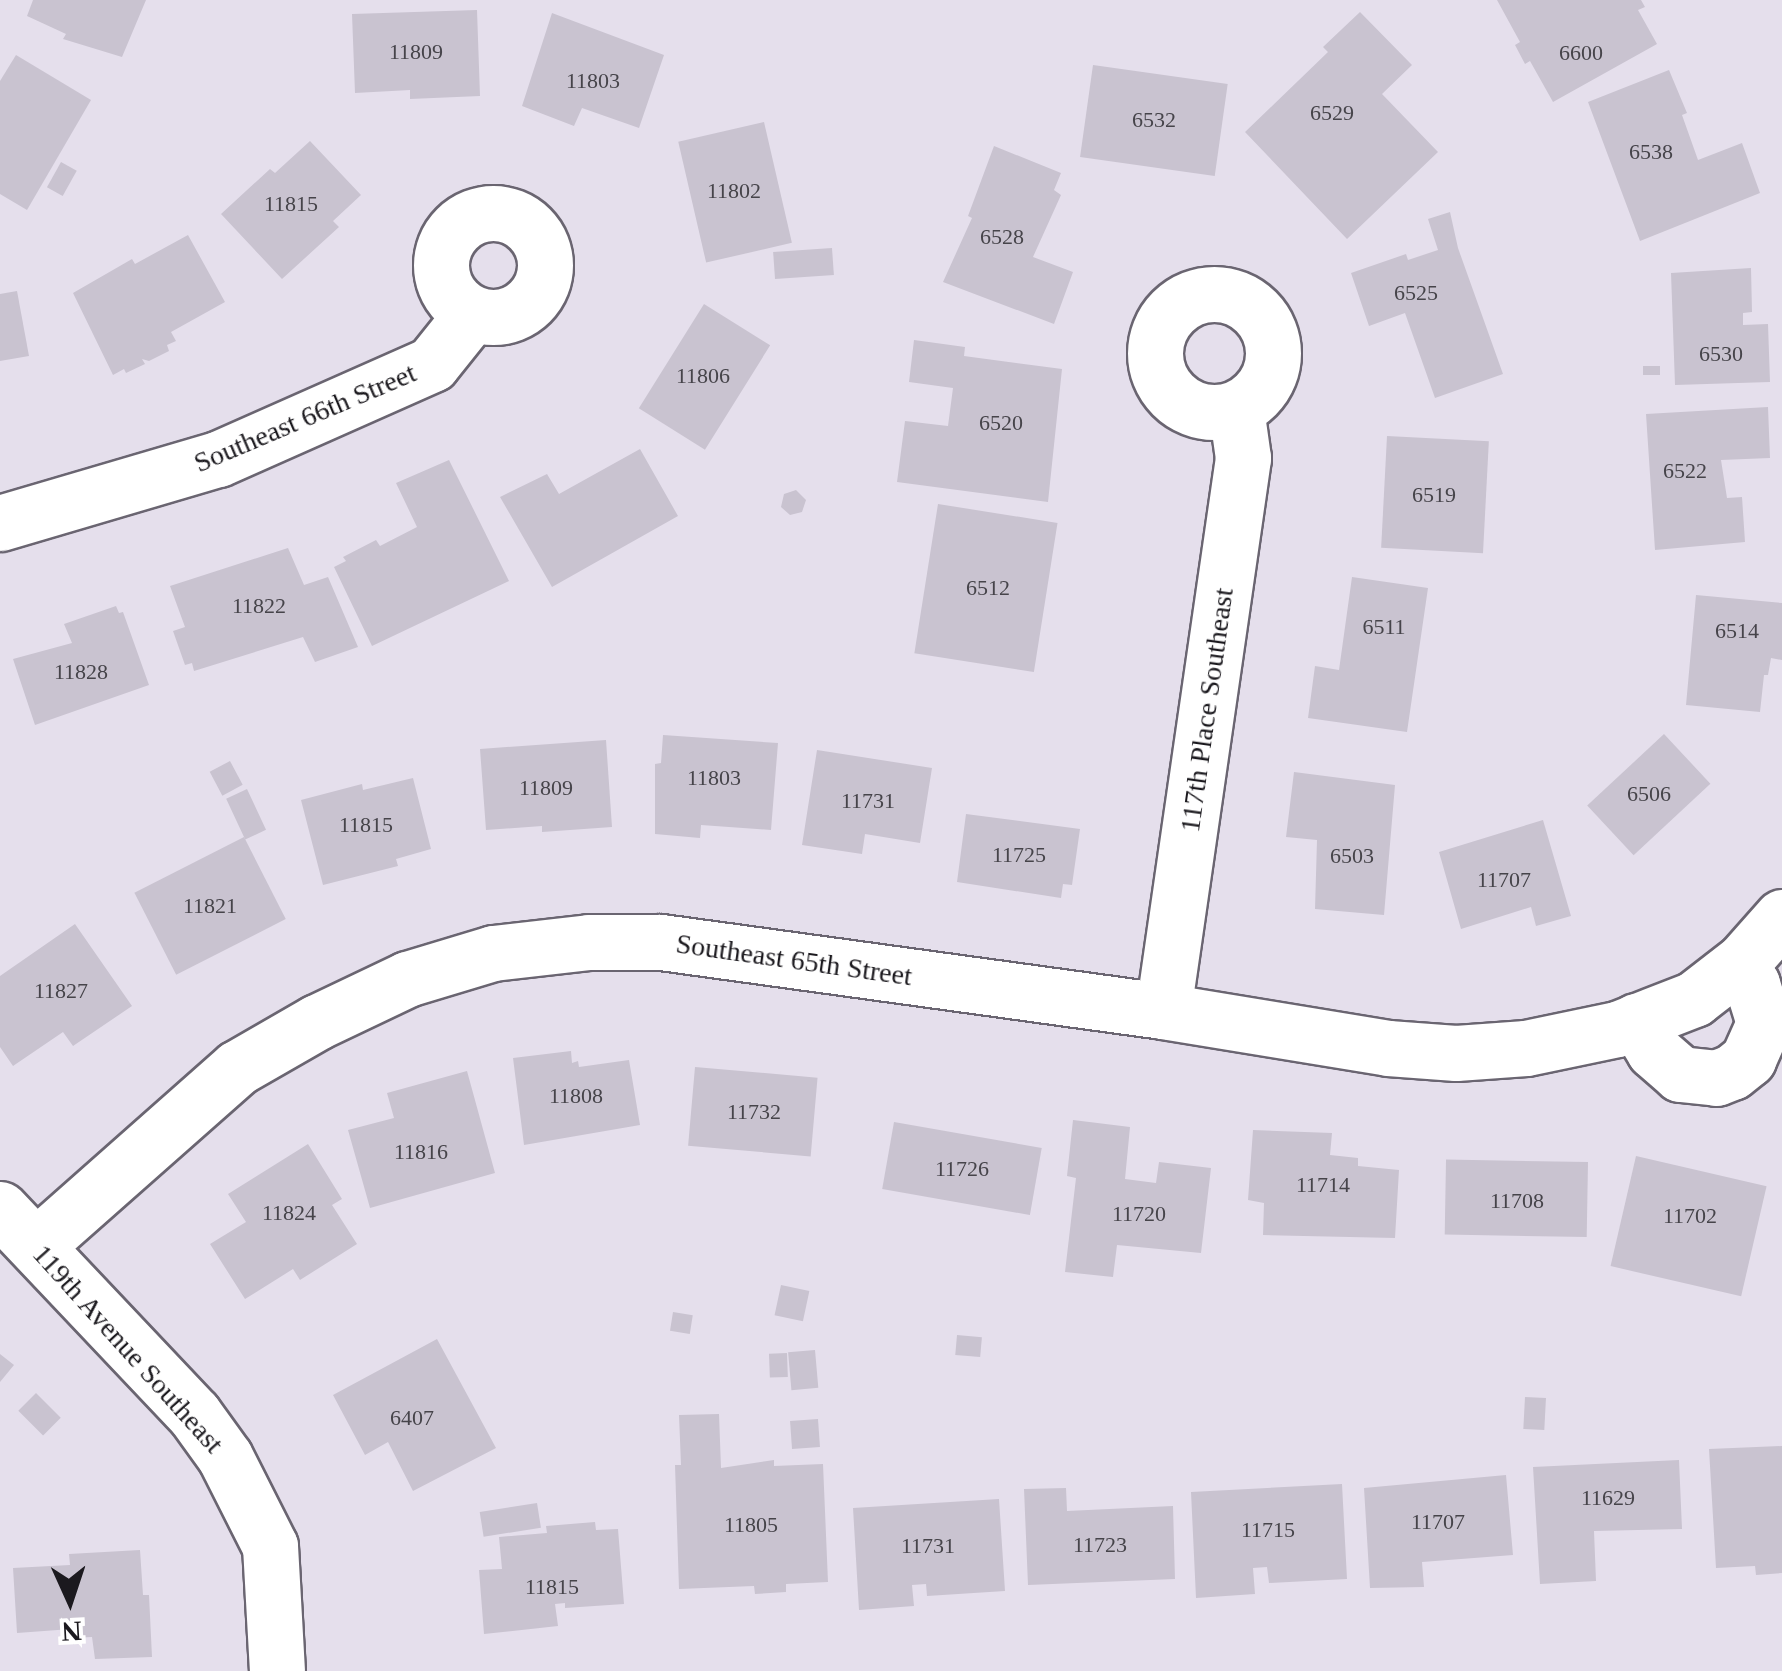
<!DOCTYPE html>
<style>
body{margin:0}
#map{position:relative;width:1782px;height:1671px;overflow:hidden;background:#e5dfec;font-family:"Times New Roman",serif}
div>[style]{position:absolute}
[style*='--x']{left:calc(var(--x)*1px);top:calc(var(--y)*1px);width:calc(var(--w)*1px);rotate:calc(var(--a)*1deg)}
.building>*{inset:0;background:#c9c3d0;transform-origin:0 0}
.roads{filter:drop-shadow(2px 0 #6a6571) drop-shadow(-2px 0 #6a6571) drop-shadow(0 2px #6a6571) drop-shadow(0 -2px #6a6571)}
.minor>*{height:55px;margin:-27.5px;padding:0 27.5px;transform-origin:27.5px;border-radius:27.5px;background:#fff}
.minor>.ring{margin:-27.5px;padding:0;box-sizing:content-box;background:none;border:55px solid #fff;border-radius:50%}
span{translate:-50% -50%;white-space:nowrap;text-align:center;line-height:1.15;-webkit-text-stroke:9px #fff;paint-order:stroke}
.number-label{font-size:22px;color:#46444a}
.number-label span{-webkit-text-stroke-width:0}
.street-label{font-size:28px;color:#1b191e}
.north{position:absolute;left:20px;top:1551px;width:100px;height:100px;-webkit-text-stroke:8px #fff;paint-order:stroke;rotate:177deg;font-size:28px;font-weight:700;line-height:40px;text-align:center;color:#1b191e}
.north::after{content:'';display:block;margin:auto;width:35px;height:45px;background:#1b191e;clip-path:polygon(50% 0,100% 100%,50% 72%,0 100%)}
</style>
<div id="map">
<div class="building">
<div style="clip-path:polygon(33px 0,146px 0,122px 57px,63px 39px,66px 34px,27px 16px)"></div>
<div style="clip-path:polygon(1497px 0,1641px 0,1645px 7px,1638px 10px,1657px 44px,1553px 102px,1530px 61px,1525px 64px,1515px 45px,1520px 42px)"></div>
<div style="clip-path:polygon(477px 10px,480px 96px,410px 99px,410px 90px,355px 93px,352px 14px)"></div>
<div style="clip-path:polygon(1360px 12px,1412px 65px,1382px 94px,1438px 152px,1347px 239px,1245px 132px,1328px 52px,1323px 47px)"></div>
<div style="clip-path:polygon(552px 13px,664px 55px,639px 128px,582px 108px,574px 126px,522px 106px)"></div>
<div style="clip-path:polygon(16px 55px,91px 100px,27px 210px,0 194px,0 81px)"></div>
<div style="left:1093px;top:65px;width:136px;height:93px;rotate:8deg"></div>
<div style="clip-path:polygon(1669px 70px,1687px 113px,1682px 115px,1698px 160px,1742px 143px,1760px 193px,1640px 241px,1588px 102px)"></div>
<div style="left:764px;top:122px;width:124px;height:88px;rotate:77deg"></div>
<div style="clip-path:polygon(310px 141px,361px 195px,333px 221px,339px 227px,282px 279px,221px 214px,270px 169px,275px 173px)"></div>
<div style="clip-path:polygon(994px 146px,1061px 173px,1054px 190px,1061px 195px,1033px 257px,1073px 272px,1054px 324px,943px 282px,972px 218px,968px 216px)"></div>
<div style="left:61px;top:162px;width:18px;height:29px;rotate:29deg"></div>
<div style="clip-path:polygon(1450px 212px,1458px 248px,1503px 374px,1435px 398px,1405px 313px,1369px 326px,1351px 273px,1406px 254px,1408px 260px,1438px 250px,1428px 219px)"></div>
<div style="clip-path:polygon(188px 235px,225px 302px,171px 332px,176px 341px,167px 345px,169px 351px,149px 361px,142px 359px,145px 364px,126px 373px,124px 369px,113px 375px,73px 293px,132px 259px,135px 264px)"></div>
<div style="left:832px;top:248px;width:27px;height:59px;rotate:86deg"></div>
<div style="clip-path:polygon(1751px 268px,1752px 312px,1743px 313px,1743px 325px,1768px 324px,1770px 382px,1675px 385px,1671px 273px)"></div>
<div style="clip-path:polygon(17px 291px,29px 356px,0 361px,0 294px)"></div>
<div style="left:704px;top:304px;width:78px;height:123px;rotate:32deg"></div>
<div style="clip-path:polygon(914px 340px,965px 347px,964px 356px,1062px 369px,1048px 502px,897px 482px,905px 421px,948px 426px,953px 388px,909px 382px)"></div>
<div style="left:1660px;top:366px;width:9px;height:17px;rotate:90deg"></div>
<div style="clip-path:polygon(1768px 407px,1770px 458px,1721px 460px,1727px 498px,1742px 497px,1745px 542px,1655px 550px,1646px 414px)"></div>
<div style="left:1387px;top:436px;width:102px;height:112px;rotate:3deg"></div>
<div style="clip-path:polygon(640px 449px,678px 516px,552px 587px,500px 497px,547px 474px,559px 494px)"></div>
<div style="clip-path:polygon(449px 460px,509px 581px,372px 646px,334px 567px,346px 561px,343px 557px,376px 540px,380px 546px,417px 527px,396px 483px)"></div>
<div style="clip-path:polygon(796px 490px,806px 500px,802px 512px,790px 515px,781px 507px,784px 494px)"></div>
<div style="left:938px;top:504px;width:121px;height:151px;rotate:9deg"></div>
<div style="clip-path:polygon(288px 548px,304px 585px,328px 577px,358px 647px,315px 662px,303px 637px,194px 671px,192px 663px,185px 665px,173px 631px,185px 627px,170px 586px)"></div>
<div style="clip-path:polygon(1352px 577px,1428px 588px,1407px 732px,1308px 718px,1315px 666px,1339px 670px)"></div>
<div style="clip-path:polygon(1696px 595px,1782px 603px,1782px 660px,1771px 658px,1768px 675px,1764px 675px,1760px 712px,1686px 705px)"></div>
<div style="clip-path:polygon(116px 606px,119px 613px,123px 612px,149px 685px,35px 725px,13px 659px,72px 643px,64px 624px)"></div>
<div style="left:1664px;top:734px;width:68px;height:105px;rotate:47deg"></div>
<div style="clip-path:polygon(663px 735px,778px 743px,771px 830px,701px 825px,700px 838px,655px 834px,655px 764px,661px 763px)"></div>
<div style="clip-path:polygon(606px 740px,612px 827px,542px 832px,542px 826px,486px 830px,480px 749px)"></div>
<div style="clip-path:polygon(817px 750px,932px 768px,920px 843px,865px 834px,862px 854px,802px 845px)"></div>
<div style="left:230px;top:761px;width:27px;height:23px;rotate:62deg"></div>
<div style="clip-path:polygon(1294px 772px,1395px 785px,1384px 915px,1315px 909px,1317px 840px,1286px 837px)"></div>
<div style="clip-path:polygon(413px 778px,431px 849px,396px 859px,398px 866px,323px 885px,301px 800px,362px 784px,363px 790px)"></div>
<div style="left:247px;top:789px;width:45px;height:23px;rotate:65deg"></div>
<div style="clip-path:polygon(966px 814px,1080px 829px,1072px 885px,1063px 884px,1061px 898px,957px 882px)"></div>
<div style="clip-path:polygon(1543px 820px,1571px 916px,1536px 926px,1531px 907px,1461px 929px,1439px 852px)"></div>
<div style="left:244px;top:837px;width:92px;height:123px;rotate:63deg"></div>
<div style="clip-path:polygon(75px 924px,132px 1006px,73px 1046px,63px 1032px,13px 1066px,0 1047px,0 976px)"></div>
<div style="clip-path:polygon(571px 1051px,572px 1063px,578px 1061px,579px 1067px,629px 1060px,640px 1125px,524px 1145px,513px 1058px)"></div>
<div style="left:695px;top:1067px;width:123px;height:79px;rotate:5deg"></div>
<div style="clip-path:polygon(467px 1071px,495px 1173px,370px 1208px,348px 1130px,394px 1118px,387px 1093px)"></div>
<div style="clip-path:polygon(1073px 1120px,1130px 1127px,1125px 1179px,1156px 1183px,1159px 1162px,1211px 1168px,1201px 1253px,1117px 1245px,1113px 1277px,1065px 1272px,1076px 1178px,1067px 1176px)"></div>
<div style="left:894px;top:1122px;width:150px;height:68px;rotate:10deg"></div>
<div style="clip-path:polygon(1253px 1130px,1332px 1133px,1330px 1155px,1358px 1158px,1358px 1166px,1399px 1170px,1395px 1238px,1263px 1235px,1264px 1203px,1248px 1200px)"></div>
<div style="clip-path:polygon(308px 1144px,342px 1199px,332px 1205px,357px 1244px,300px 1280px,293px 1269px,245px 1299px,210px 1244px,246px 1222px,228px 1194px)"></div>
<div style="left:1636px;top:1156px;width:134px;height:113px;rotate:13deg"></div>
<div style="left:1588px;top:1162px;width:75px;height:142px;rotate:91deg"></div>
<div style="left:781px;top:1285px;width:29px;height:31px;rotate:12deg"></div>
<div style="left:673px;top:1312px;width:20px;height:19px;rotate:9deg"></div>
<div style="left:957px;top:1335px;width:25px;height:20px;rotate:5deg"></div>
<div style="clip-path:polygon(437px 1339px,496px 1448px,413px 1491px,388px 1442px,365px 1455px,333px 1395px)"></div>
<div style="left:815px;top:1350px;width:38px;height:27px;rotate:85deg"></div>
<div style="left:787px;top:1353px;width:24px;height:18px;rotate:88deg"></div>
<div style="clip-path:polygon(0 1354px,14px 1365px,0 1382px)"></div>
<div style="left:36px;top:1393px;width:35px;height:25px;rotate:45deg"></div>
<div style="left:1525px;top:1397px;width:21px;height:32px;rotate:3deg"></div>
<div style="clip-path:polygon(719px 1414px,721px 1468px,774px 1460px,774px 1466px,823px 1464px,828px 1582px,786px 1584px,786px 1592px,755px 1594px,754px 1586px,679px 1589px,675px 1465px,681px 1465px,679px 1415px)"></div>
<div style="left:818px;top:1419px;width:28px;height:28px;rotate:86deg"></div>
<div style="clip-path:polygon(1782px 1446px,1782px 1573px,1756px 1575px,1755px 1566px,1716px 1568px,1709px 1449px)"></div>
<div style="clip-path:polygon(1679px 1460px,1682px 1529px,1594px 1531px,1596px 1581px,1540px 1584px,1533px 1467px)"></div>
<div style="clip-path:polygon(1506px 1475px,1513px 1555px,1422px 1562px,1424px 1587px,1370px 1588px,1364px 1488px)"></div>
<div style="clip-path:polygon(1342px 1484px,1347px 1579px,1269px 1583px,1267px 1567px,1253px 1568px,1255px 1594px,1196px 1598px,1191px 1492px)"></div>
<div style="clip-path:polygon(1066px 1488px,1067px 1511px,1173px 1506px,1175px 1579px,1028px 1585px,1024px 1489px)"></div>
<div style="clip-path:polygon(999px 1499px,1005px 1591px,927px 1596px,926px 1584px,912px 1585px,914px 1606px,859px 1610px,853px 1508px)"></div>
<div style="left:537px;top:1503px;width:25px;height:58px;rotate:81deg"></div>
<div style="clip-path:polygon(595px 1522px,596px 1530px,618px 1529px,624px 1604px,565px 1608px,565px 1603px,555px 1604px,558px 1626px,484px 1634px,479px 1570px,502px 1569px,499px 1537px,547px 1533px,546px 1526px)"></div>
<div style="clip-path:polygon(140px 1550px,143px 1595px,149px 1595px,152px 1657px,95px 1659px,92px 1637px,72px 1638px,71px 1629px,17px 1633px,13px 1568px,70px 1565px,69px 1554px)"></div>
</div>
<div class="roads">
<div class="minor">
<div class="ring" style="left:441px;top:213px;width:49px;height:49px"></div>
<div class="ring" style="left:1155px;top:294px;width:63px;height:63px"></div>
<div style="--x:0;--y:523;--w:227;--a:-16.4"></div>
<div style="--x:218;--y:459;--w:234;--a:-23.9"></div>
<div style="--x:432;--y:364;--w:64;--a:-51.3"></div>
<div style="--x:1163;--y:1011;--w:559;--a:-81.77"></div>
<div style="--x:1243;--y:458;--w:50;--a:-98"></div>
<div style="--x:1636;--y:1021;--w:35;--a:59"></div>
<div style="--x:1654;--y:1051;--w:35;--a:41"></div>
<div style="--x:1680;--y:1074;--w:36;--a:6"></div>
<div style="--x:1716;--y:1078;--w:17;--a:-21"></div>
<div style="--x:1732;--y:1072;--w:21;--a:-39"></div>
<div style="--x:1748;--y:1059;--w:39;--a:-66"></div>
<div style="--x:1764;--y:1023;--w:41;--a:-107.1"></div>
<div style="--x:1752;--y:984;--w:23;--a:-133"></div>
<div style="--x:0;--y:1209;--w:282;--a:46.6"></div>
<div style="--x:194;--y:1414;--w:53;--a:54.2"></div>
<div style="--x:225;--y:1457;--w:100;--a:63.2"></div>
<div style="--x:270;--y:1546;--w:125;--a:86.8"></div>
<div style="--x:37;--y:1245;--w:267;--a:-41.5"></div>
<div style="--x:237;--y:1068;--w:92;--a:-29.9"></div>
<div style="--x:317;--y:1022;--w:100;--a:-25.5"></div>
<div style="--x:407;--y:979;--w:90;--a:-16.8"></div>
<div style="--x:493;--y:953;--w:97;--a:-6.5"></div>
<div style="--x:589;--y:942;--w:72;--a:0"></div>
<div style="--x:661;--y:942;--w:507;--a:7.83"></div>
<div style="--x:1163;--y:1011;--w:228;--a:9.3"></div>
<div style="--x:1388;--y:1048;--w:68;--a:4.2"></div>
<div style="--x:1456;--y:1053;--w:70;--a:-4.1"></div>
<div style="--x:1526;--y:1048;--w:93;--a:-11.8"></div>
<div style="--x:1617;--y:1029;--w:83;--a:-21.3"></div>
<div style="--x:1694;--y:999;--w:62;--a:-37.8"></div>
<div style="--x:1743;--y:961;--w:59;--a:-48.4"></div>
</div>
</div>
<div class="number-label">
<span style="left:416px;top:52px">11809</span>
<span style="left:1581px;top:53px">6600</span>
<span style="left:593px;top:81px">11803</span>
<span style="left:1332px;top:113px">6529</span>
<span style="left:1154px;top:120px">6532</span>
<span style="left:1651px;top:152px">6538</span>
<span style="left:734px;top:191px">11802</span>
<span style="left:291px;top:204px">11815</span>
<span style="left:1002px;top:237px">6528</span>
<span style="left:1416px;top:293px">6525</span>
<span style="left:1721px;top:354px">6530</span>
<span style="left:703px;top:376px">11806</span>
<span style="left:1001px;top:423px">6520</span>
<span style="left:1685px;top:471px">6522</span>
<span style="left:1434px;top:495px">6519</span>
<span style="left:988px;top:588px">6512</span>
<span style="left:259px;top:606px">11822</span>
<span style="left:1384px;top:627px">6511</span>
<span style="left:1737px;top:631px">6514</span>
<span style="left:81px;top:672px">11828</span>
<span style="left:714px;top:778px">11803</span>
<span style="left:546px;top:788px">11809</span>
<span style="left:1649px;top:794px">6506</span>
<span style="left:868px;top:801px">11731</span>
<span style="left:366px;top:825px">11815</span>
<span style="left:1019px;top:855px">11725</span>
<span style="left:1352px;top:856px">6503</span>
<span style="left:1504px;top:880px">11707</span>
<span style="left:210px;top:906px">11821</span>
<span style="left:61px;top:991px">11827</span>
<span style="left:576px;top:1096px">11808</span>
<span style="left:754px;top:1112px">11732</span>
<span style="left:421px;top:1152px">11816</span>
<span style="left:962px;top:1169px">11726</span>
<span style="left:1323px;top:1185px">11714</span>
<span style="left:1517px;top:1201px">11708</span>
<span style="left:289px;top:1213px">11824</span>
<span style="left:1139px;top:1214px">11720</span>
<span style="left:1690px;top:1216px">11702</span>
<span style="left:412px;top:1418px">6407</span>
<span style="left:1608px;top:1498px">11629</span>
<span style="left:1438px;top:1522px">11707</span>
<span style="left:751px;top:1525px">11805</span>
<span style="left:1268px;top:1530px">11715</span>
<span style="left:1100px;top:1545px">11723</span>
<span style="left:928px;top:1546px">11731</span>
<span style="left:552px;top:1587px">11815</span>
</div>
<div class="street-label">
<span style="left:305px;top:418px;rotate:-23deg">Southeast 66th Street</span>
<span style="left:1207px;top:710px;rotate:-82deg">117th Place Southeast</span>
<span style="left:794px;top:960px;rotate:8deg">Southeast 65th Street</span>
<span style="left:128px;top:1349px;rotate:48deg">119th Avenue Southeast</span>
</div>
<div class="north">N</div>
</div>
